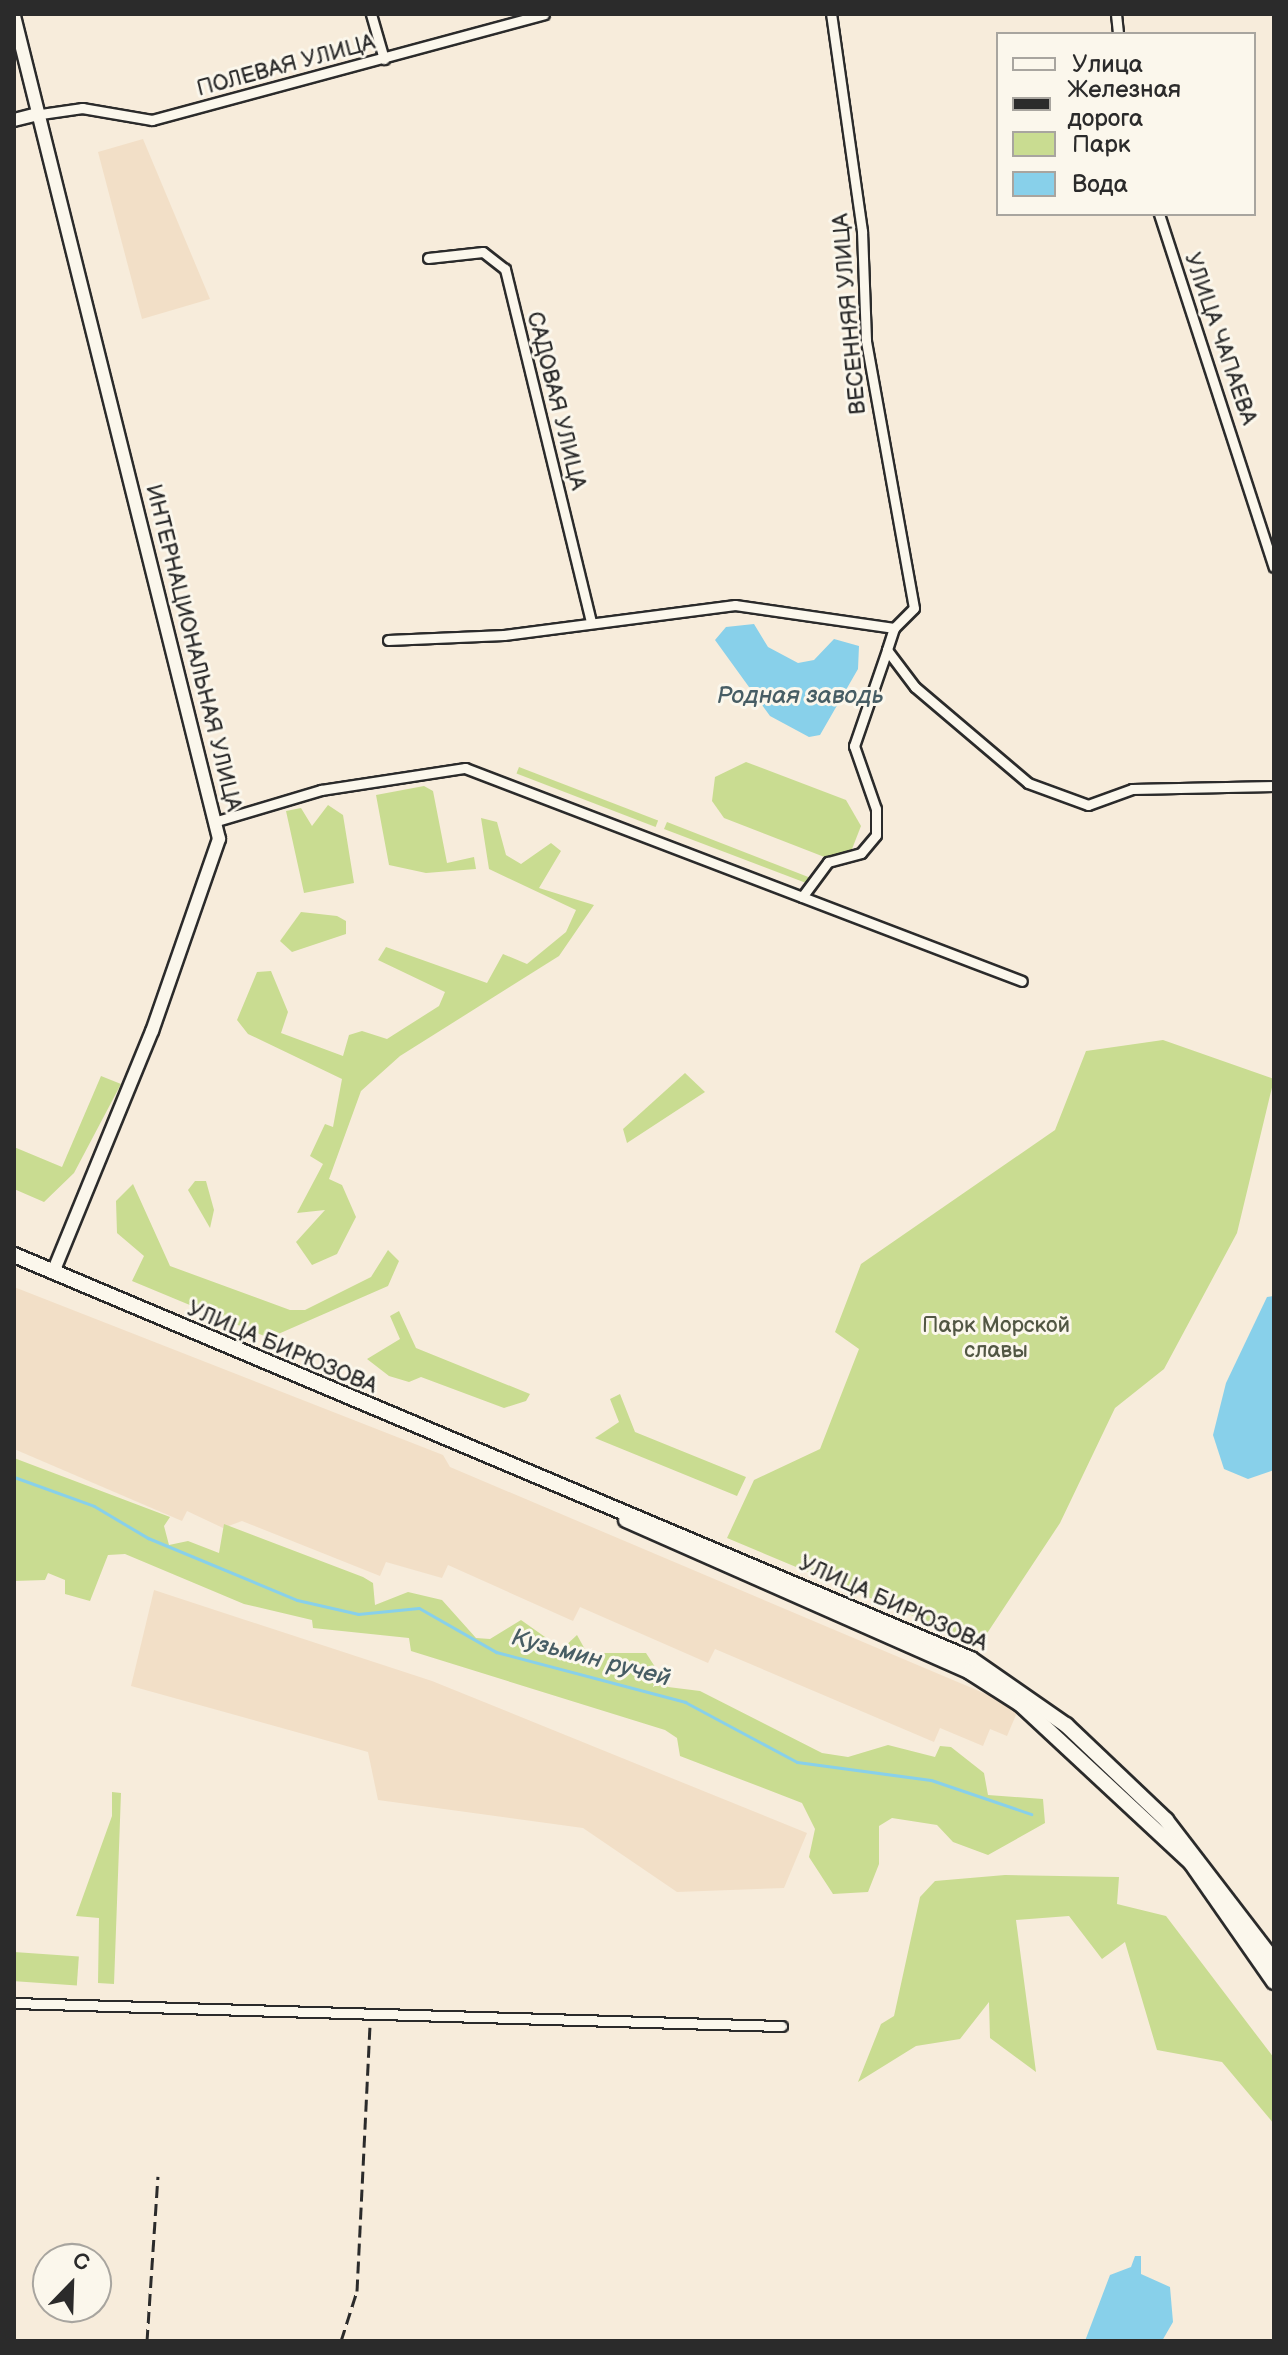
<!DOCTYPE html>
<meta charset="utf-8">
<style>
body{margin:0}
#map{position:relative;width:1288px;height:2355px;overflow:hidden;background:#f7ecdb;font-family:"Balsamiq Sans",sans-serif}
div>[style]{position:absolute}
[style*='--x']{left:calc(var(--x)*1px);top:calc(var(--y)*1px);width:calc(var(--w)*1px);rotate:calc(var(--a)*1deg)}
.built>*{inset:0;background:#f2dfc7}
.green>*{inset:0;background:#c9dc91;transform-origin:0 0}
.water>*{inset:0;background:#88d0ea}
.stream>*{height:3px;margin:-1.5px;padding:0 1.5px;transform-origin:1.5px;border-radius:1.5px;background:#88d0ea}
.roads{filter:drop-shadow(2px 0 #2b2b2b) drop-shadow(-2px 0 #2b2b2b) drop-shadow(0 2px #2b2b2b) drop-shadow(0 -2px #2b2b2b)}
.street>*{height:9px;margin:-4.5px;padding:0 4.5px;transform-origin:4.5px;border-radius:4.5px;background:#fbf7ec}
.secondary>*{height:12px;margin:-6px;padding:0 6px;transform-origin:6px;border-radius:6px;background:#fbf7ec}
.primary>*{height:14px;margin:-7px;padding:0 7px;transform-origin:7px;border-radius:7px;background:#fbf7ec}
.rail>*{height:3px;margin-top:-1.5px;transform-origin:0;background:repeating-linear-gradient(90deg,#2b2b2b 0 12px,transparent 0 18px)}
span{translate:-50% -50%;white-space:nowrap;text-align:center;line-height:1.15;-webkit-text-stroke:6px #fbf7ec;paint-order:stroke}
.street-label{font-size:22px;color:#2b2b2b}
.park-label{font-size:22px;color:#525744}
.water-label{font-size:24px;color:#475d64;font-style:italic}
.frame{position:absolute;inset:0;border:16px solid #2b2b2b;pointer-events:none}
.legend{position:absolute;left:996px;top:32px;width:260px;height:184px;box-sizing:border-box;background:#fbf7ec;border:2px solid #a8a59f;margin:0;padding:10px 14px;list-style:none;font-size:24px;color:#2b2b2b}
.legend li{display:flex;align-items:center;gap:16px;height:40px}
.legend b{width:40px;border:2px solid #a8a59f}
.north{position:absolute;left:32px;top:2243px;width:80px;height:80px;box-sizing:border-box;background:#fbf7ec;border:2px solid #a8a59f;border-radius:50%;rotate:23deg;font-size:22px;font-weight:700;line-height:32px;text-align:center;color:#2b2b2b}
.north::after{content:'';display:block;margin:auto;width:28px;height:36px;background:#2b2b2b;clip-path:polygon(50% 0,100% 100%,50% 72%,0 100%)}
</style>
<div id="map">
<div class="built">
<div style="clip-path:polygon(143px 139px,210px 299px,142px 319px,98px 152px)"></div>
<div style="clip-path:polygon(14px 1287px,443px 1455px,450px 1467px,1019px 1708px,1007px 1736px,990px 1729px,983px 1746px,940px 1728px,934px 1742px,715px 1649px,708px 1663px,580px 1607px,573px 1621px,448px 1565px,442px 1578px,386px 1562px,380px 1576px,242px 1521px,223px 1528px,187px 1511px,182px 1521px,14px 1449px)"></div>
<div style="clip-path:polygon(154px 1590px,432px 1681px,807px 1833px,784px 1888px,677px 1892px,583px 1828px,378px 1800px,368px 1752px,131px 1686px)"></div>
</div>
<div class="green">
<div style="clip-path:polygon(746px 762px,846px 800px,861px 826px,852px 849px,827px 858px,724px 818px,712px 801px,715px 777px)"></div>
<div style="left:519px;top:767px;width:149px;height:7px;rotate:21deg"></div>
<div style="clip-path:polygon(424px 786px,433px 791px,447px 863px,474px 857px,476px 869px,426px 873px,389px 865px,376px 795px)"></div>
<div style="clip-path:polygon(328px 805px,343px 815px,354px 883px,304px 893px,286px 811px,301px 808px,312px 826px)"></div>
<div style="clip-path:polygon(481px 818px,497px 822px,506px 855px,521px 864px,551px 843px,561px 851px,539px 888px,594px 905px,559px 956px,400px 1056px,361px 1091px,329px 1179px,342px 1185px,356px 1217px,337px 1254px,312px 1265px,296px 1242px,325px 1210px,297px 1213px,323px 1164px,310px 1156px,325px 1124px,333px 1127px,342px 1079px,248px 1034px,237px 1020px,257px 972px,271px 971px,288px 1012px,281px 1033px,343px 1056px,349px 1035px,362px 1031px,387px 1039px,439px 1006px,445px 992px,378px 960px,386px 947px,487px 983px,503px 954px,527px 964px,566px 932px,576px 910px,489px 869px)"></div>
<div style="clip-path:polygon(667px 822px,816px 880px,814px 886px,664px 829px)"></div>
<div style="clip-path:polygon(301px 912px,337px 916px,346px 921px,346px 934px,292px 952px,280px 941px)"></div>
<div style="clip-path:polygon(1163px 1040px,1274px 1079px,1237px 1233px,1164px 1369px,1115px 1408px,1060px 1523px,980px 1644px,727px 1538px,754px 1480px,820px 1449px,859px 1349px,835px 1332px,861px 1264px,1055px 1130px,1086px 1051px)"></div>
<div style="clip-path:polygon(685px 1073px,705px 1092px,627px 1143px,623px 1129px)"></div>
<div style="clip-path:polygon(101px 1076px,121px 1084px,74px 1173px,44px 1202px,14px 1189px,14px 1147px,62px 1167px)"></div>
<div style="clip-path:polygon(195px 1181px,206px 1181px,214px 1210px,210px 1228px,188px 1190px)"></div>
<div style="clip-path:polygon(133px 1184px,170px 1266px,290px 1310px,305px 1310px,371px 1277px,388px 1250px,399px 1261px,388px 1286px,269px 1338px,132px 1281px,144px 1256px,117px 1233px,116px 1201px)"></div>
<div style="clip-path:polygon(399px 1311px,416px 1348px,530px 1394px,526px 1401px,504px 1408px,421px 1377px,409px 1382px,389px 1376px,367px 1359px,400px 1339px,390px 1316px)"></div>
<div style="clip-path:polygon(620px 1394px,635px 1432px,746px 1477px,737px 1496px,595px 1438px,619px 1422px,610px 1399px)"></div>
<div style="clip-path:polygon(14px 1458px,170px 1517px,164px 1526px,169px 1545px,188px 1541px,219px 1553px,224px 1524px,363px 1577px,373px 1583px,375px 1605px,408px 1592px,442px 1600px,476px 1638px,490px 1639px,521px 1620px,562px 1649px,577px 1635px,587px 1653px,646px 1653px,668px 1687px,700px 1691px,822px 1753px,848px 1757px,888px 1745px,935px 1757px,940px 1746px,951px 1747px,984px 1773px,988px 1795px,1043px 1799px,1045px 1823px,988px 1855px,953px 1842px,937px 1825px,892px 1818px,879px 1826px,879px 1864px,868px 1892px,833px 1894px,809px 1857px,815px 1829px,802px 1803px,680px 1756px,677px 1738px,665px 1730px,411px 1651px,409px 1638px,313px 1628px,312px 1620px,244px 1604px,125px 1554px,108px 1555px,90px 1601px,65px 1594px,65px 1580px,48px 1573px,45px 1580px,14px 1581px)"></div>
<div style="clip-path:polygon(112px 1792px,121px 1793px,114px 1984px,98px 1983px,99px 1918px,76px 1916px,112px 1816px)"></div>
<div style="clip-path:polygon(1005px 1875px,1119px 1877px,1117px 1904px,1166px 1916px,1274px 2058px,1274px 2124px,1222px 2062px,1157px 2050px,1125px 1942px,1102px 1959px,1069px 1916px,1016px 1920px,1036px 2072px,990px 2038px,989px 2002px,960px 2039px,916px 2046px,858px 2082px,881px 2024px,894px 2016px,920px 1897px,935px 1881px)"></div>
<div style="left:14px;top:1952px;width:65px;height:29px;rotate:4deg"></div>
</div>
<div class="water">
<div style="clip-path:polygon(754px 624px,768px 647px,798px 663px,814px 660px,834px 639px,859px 646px,858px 669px,820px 735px,809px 737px,770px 716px,715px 640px,726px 627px)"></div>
<div style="clip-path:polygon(1274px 1296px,1274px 1470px,1248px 1479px,1224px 1469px,1213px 1435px,1226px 1383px,1267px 1297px)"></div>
<div style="clip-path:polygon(1135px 2256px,1141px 2256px,1141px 2274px,1170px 2287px,1173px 2322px,1162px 2341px,1085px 2341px,1110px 2275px,1131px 2267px)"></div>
</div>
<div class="stream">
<div style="--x:14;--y:1477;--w:85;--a:19.9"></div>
<div style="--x:94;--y:1506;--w:63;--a:30.7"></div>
<div style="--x:148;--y:1538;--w:161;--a:22.6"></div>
<div style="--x:297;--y:1600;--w:63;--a:12.9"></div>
<div style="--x:358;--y:1614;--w:61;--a:-5.6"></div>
<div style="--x:419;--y:1608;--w:89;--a:29.7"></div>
<div style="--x:496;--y:1652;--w:196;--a:14.8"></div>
<div style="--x:685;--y:1702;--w:127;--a:28.2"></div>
<div style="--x:797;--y:1762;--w:135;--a:7.7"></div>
<div style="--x:931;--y:1780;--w:106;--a:18.8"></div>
</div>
<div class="roads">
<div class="street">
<div style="--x:371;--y:14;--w:47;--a:73.9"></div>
<div style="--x:1116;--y:14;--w:20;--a:84"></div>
<div style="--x:34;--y:115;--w:49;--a:-8.3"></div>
<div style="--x:82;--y:108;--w:71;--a:9.7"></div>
<div style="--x:152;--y:120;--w:406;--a:-15.1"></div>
<div style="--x:1159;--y:214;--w:371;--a:72"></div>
<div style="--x:428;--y:258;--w:55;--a:-6.2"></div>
<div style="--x:483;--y:252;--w:28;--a:38"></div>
<div style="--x:505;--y:269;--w:363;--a:76.3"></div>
<div style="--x:894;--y:628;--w:23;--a:108"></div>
<div style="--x:887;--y:650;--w:46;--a:52.9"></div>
<div style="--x:915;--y:687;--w:148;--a:40.3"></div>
<div style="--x:1028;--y:783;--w:64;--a:20.1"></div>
<div style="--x:1088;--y:805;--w:47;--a:-20"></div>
<div style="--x:1132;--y:789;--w:142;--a:-1.2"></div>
<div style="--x:388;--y:640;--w:116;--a:-2.5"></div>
<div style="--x:504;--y:635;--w:233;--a:-7.4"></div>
<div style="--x:735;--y:605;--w:161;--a:8.2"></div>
<div style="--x:894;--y:628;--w:28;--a:-45"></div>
<div style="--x:914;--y:608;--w:272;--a:-100.2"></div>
<div style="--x:866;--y:340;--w:109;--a:-92.1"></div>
<div style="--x:862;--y:231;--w:219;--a:-98.1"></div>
<div style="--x:217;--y:821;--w:109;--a:-16.6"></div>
<div style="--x:321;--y:790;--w:146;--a:-8.7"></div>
<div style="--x:465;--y:768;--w:596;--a:20.93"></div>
<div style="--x:802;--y:897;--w:44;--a:-53.4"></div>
<div style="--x:828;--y:862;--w:34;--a:-15"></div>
<div style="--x:861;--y:853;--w:23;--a:-50"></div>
<div style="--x:876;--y:835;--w:26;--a:-90"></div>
<div style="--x:876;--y:809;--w:67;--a:-109.2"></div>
<div style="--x:854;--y:746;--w:102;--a:-71"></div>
<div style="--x:14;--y:2003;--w:768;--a:1.72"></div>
</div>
<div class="secondary">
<div style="--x:14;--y:16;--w:848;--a:76.01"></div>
<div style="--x:219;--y:839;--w:203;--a:109.2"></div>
<div style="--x:152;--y:1031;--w:261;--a:112.3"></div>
<div style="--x:14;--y:120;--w:21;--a:-14"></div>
</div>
<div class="primary">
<div style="--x:14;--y:1255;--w:1039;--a:22.89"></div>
<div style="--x:971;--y:1659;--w:116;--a:34.8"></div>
<div style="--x:1066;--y:1725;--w:138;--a:43.5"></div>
<div style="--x:1166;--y:1820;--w:178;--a:52.5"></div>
<div style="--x:626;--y:1520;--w:376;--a:23.8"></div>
<div style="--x:970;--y:1672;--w:59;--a:32.6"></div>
<div style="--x:1020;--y:1704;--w:233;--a:42.9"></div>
<div style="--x:1191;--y:1863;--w:145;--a:55.1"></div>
</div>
</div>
<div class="rail">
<div style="--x:147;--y:2341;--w:165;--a:-86.2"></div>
<div style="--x:341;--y:2341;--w:52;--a:-72.3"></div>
<div style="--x:357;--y:2291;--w:268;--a:-87.2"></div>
</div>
<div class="street-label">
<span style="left:286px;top:66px;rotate:-15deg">ПОЛЕВАЯ УЛИЦА</span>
<span style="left:850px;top:314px;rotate:-95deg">ВЕСЕННЯЯ УЛИЦА</span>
<span style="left:1220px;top:339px;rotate:71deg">УЛИЦА ЧАПАЕВА</span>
<span style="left:556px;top:401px;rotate:76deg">САДОВАЯ УЛИЦА</span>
<span style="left:193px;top:648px;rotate:76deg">ИНТЕРНАЦИОНАЛЬНАЯ УЛИЦА</span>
<span style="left:282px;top:1348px;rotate:23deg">УЛИЦА БИРЮЗОВА</span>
<span style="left:893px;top:1604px;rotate:24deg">УЛИЦА БИРЮЗОВА</span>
</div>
<div class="park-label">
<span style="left:996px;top:1338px">Парк Морской<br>славы</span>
</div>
<div class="water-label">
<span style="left:800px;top:696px">Родная заводь</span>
<span style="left:591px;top:1658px;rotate:15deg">Кузьмин ручей</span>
</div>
<div class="frame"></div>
<ul class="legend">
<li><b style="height:10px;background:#fbf7ec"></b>Улица</li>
<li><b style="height:10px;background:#2b2b2b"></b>Железная дорога</li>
<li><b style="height:22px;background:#c9dc91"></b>Парк</li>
<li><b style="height:22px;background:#88d0ea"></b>Вода</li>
</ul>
<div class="north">С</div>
</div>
